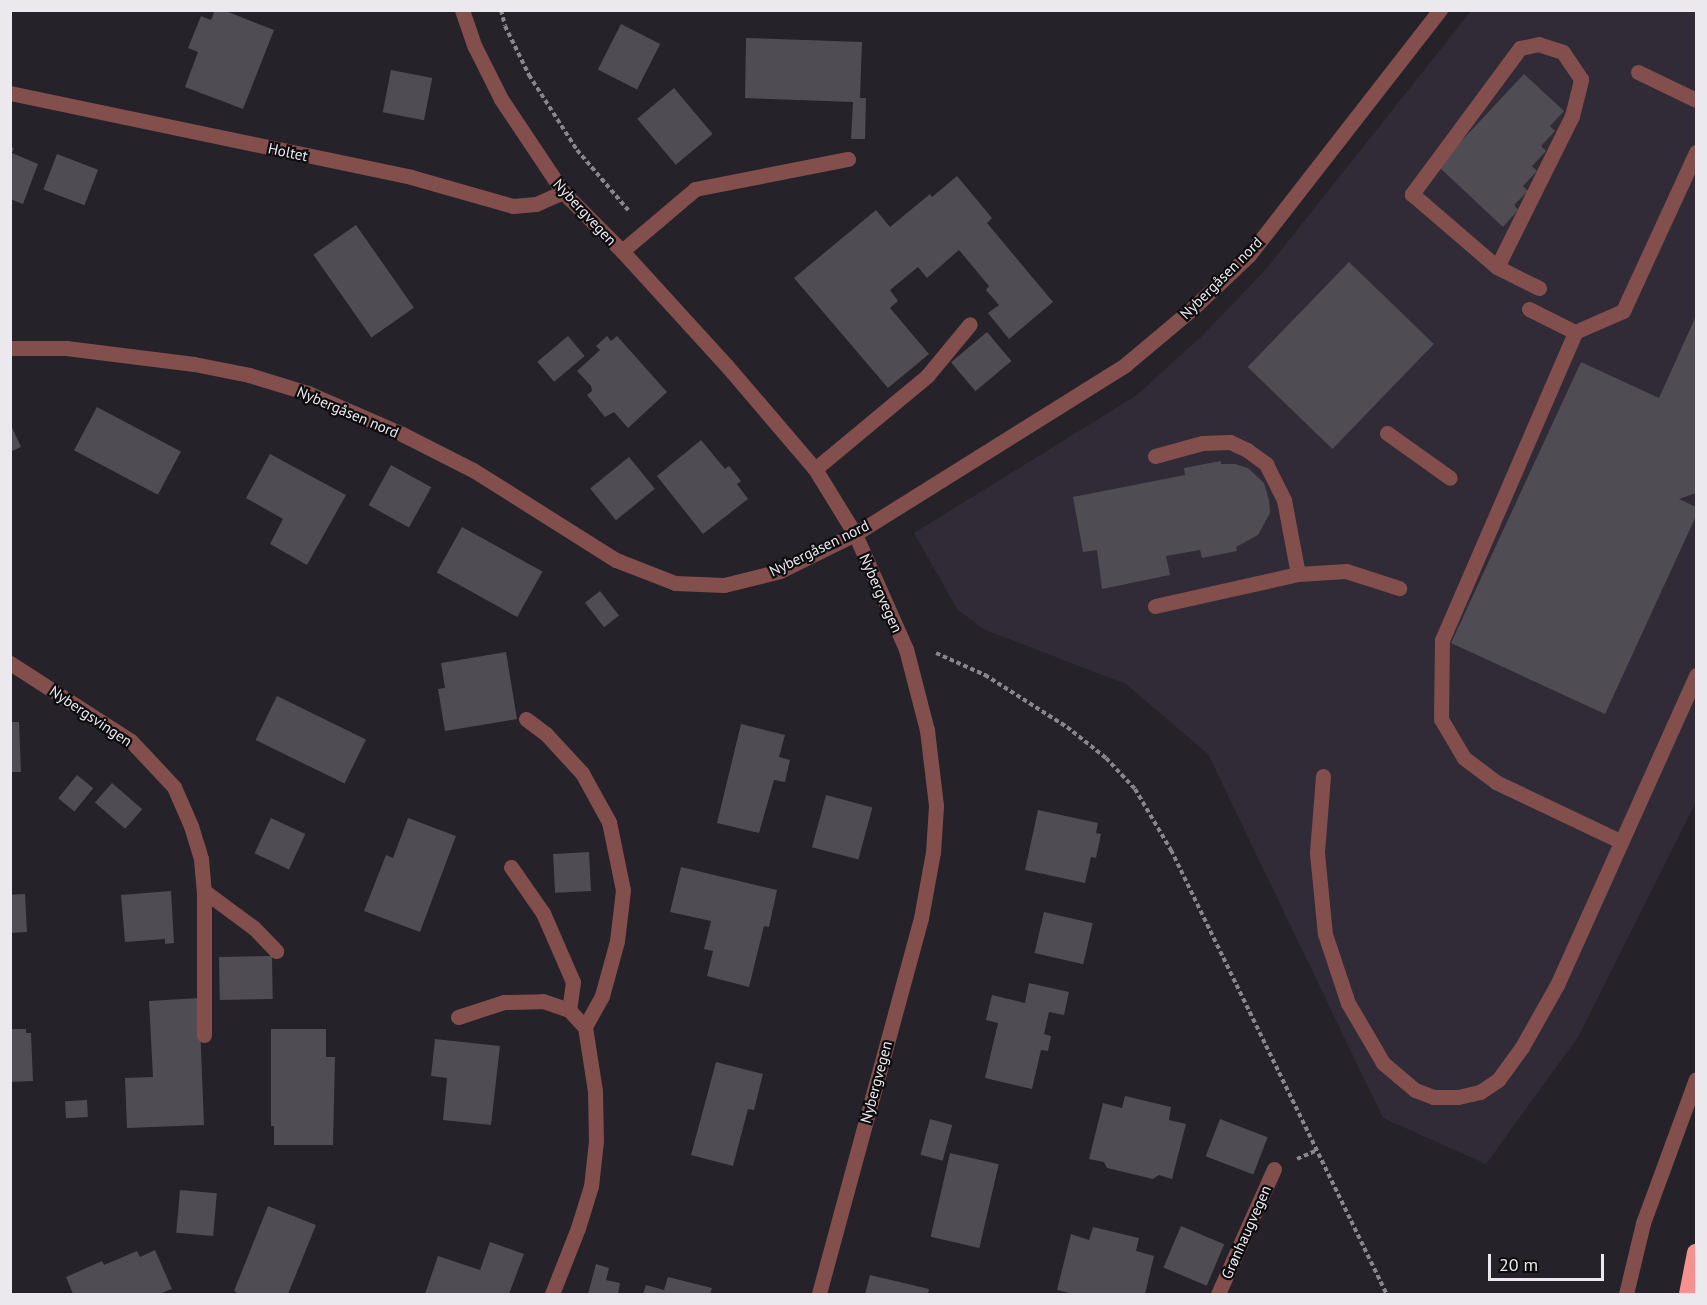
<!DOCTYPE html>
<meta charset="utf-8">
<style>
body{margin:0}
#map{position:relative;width:1707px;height:1305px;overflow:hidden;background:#252229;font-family:"PT Sans",sans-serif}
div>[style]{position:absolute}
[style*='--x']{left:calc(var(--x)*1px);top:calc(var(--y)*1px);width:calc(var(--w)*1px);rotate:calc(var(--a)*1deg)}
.built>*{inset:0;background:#312b37}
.building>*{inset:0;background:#4f4c54;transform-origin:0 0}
.path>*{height:4px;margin-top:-2px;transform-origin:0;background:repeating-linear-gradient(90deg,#89868c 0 4.5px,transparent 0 7.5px)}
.minor>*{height:15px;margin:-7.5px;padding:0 7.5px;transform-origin:7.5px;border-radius:7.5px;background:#824f4d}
.highway>*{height:18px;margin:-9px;padding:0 9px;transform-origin:9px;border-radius:9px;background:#f7918f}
span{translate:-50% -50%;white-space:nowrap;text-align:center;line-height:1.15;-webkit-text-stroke:4.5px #0d0c0f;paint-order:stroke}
.street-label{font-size:15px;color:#ebe9ee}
.frame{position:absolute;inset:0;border:12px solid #ebe9ee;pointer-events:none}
.scale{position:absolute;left:1488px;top:1254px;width:116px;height:27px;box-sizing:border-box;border:3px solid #ebe9ee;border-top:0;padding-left:8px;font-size:18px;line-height:21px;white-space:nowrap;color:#ebe9ee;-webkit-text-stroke:4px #0d0c0f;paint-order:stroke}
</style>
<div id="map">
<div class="built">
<div style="clip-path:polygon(1471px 11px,1696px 11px,1696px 802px,1578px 1037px,1486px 1164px,1383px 1118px,1208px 754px,1126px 684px,983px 629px,957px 609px,914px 533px,1137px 395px,1204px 334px,1267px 268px)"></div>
</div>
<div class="building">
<div style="clip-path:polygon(215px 10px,223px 10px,274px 30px,243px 109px,185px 87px,198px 52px,188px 48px,201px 16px,211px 20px)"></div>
<div style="left:621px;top:24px;width:44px;height:51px;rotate:27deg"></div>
<div style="clip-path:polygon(746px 38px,862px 42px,860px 98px,866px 98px,865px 139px,851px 139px,853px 102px,745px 98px)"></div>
<div style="left:391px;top:70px;width:42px;height:43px;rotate:11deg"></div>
<div style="clip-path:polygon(1524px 74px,1564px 111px,1550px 126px,1555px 131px,1541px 146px,1546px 151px,1532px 166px,1537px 171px,1523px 186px,1528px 191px,1514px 205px,1518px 210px,1503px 227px,1438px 166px)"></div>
<div style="left:674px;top:88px;width:60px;height:48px;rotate:50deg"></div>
<div style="clip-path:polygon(10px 147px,14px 148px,12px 153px,38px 164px,23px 204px,10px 199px)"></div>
<div style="left:57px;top:154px;width:44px;height:38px;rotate:21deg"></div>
<div style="clip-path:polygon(957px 176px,992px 218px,987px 223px,1053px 302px,1009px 339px,988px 313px,999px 305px,986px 290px,989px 286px,959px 250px,927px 278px,918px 267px,890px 290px,898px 301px,890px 308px,929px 354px,888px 388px,794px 278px,876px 210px,890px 227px,930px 194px,932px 197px)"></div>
<div style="left:356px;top:225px;width:101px;height:52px;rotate:55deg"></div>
<div style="left:1349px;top:262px;width:118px;height:146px;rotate:44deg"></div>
<div style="clip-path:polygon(1696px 316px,1696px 493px,1679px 499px,1696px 507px,1696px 516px,1605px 714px,1451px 643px,1581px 362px,1659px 398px)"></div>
<div style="left:987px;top:332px;width:38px;height:47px;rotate:50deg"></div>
<div style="left:568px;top:336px;width:26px;height:40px;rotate:50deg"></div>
<div style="clip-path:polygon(607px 336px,611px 341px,617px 336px,667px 392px,628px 428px,614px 412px,605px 417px,587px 395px,592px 391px,591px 386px,577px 371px,600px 350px,596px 346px)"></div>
<div style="left:97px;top:407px;width:95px;height:49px;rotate:28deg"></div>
<div style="clip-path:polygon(10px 423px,21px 447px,10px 452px)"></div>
<div style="clip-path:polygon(701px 440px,725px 469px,729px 466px,741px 481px,737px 484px,748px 499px,703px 534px,657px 476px)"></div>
<div style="clip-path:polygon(270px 454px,346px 495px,307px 565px,270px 544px,283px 519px,246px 498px)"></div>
<div style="left:629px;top:457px;width:41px;height:50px;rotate:51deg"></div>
<div style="clip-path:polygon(1221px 461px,1221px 464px,1235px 464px,1248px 468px,1264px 483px,1269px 500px,1270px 513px,1258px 535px,1236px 547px,1237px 551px,1202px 558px,1200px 550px,1166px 556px,1170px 575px,1102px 589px,1097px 550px,1083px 552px,1073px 497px,1185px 475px,1184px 468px)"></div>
<div style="left:391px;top:465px;width:46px;height:46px;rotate:29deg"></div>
<div style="left:462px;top:527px;width:92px;height:52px;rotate:29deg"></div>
<div style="left:600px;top:591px;width:31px;height:19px;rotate:52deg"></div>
<div style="clip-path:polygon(506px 652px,517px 719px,445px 731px,438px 689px,445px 688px,441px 663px)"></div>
<div style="left:277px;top:696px;width:99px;height:49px;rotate:26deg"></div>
<div style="clip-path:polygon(10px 722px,19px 722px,21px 772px,10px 772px)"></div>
<div style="clip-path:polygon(741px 724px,785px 735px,779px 757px,790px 760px,785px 782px,774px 780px,759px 833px,717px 823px)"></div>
<div style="left:77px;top:775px;width:21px;height:30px;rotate:39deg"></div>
<div style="left:112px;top:783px;width:40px;height:26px;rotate:41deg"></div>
<div style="left:826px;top:795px;width:48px;height:54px;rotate:15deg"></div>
<div style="clip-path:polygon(1038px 810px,1098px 823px,1096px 833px,1101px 834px,1096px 858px,1091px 857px,1085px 883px,1025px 870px)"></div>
<div style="left:271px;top:818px;width:38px;height:39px;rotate:25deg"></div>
<div style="clip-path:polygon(408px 818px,456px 836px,420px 932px,364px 911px,386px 855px,393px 858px)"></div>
<div style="left:589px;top:852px;width:39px;height:36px;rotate:87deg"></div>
<div style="clip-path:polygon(681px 867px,777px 890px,769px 927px,764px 926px,749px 987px,707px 976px,713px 951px,704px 949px,711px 921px,670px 912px)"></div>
<div style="clip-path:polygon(171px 891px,174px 943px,165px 944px,165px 939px,125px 942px,121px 895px)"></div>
<div style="left:25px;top:894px;width:38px;height:15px;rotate:87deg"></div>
<div style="left:1044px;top:912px;width:50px;height:42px;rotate:13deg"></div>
<div style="left:272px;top:956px;width:43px;height:53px;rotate:89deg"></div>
<div style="clip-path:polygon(1029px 983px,1069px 992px,1064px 1015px,1049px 1012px,1044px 1034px,1051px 1036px,1048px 1051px,1041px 1050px,1032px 1089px,985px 1078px,998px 1023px,986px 1020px,992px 995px,1025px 1003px)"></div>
<div style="clip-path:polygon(199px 998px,204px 1125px,127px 1128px,125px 1078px,153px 1077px,149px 1001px)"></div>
<div style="clip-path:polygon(10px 1029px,26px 1029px,26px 1033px,31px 1033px,33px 1081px,10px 1082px)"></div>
<div style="clip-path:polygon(271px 1029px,326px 1029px,326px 1057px,335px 1057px,333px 1145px,274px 1145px,274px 1126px,271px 1126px)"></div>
<div style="clip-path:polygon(435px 1039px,500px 1046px,491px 1125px,443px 1120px,447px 1078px,431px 1076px)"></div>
<div style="clip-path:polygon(716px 1062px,763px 1074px,754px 1110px,748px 1109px,733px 1166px,691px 1155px)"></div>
<div style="clip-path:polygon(1125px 1096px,1171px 1107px,1169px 1120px,1186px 1124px,1172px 1179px,1159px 1175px,1153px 1179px,1107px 1168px,1104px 1162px,1089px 1159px,1103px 1103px,1122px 1108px)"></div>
<div style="left:87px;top:1100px;width:17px;height:22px;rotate:87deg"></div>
<div style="left:930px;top:1119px;width:23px;height:37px;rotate:15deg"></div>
<div style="left:1220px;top:1119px;width:51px;height:40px;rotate:21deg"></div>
<div style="left:950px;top:1153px;width:50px;height:86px;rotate:13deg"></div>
<div style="left:180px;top:1190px;width:37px;height:43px;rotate:5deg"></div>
<div style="clip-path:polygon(268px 1206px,316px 1225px,288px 1294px,239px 1294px,234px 1291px)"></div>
<div style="left:1181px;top:1226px;width:47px;height:45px;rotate:23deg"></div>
<div style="clip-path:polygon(1093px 1227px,1139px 1238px,1136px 1251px,1154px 1256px,1145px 1294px,1073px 1294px,1057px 1290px,1071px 1234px,1089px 1240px)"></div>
<div style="clip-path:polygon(490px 1242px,524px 1254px,509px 1294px,425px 1294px,438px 1256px,480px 1270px)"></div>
<div style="clip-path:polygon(155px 1250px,172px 1289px,159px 1294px,73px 1294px,66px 1277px,102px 1261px,104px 1265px,137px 1251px,140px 1257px)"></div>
<div style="clip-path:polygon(596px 1264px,609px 1268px,606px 1280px,620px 1283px,618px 1294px,588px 1294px)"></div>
<div style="clip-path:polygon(870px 1275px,929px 1289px,928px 1294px,865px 1294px)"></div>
<div style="clip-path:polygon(668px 1277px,712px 1288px,710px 1294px,643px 1294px,646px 1285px,664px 1290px)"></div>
</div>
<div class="path">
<div style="--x:501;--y:10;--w:16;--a:76"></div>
<div style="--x:505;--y:26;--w:55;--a:63.9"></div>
<div style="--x:529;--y:75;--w:89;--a:57.4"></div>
<div style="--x:577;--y:150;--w:79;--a:49.6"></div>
<div style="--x:936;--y:653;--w:54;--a:24.2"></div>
<div style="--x:985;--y:675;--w:97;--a:32.4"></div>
<div style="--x:1067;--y:727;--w:50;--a:38.5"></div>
<div style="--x:1106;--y:758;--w:42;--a:46.9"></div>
<div style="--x:1135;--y:789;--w:71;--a:59.5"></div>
<div style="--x:1171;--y:850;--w:494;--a:64.1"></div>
<div style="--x:1297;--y:1159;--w:22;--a:-24"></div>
</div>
<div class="minor">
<div style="--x:462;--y:10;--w:39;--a:71"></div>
<div style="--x:475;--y:47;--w:58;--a:63.4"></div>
<div style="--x:501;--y:99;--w:112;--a:56.3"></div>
<div style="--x:563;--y:192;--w:83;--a:45"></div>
<div style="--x:622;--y:251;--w:156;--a:47.6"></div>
<div style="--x:727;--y:366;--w:135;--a:49.5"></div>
<div style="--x:815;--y:469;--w:76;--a:58.4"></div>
<div style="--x:855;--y:534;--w:126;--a:66.1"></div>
<div style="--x:906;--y:649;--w:84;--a:75.5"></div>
<div style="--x:927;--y:730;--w:77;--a:83.2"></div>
<div style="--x:936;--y:806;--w:46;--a:93.7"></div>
<div style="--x:933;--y:852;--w:67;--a:100.3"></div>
<div style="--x:921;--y:918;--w:390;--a:105.2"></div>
<div style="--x:1638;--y:72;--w:64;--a:25.8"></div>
<div style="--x:10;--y:93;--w:410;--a:11.8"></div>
<div style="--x:411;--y:177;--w:106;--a:15.9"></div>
<div style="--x:513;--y:206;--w:23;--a:-5"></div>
<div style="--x:536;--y:204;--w:30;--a:-24"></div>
<div style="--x:622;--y:251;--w:96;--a:-40.3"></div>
<div style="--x:695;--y:189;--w:156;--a:-11.1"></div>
<div style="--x:1497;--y:267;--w:169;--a:-63.6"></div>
<div style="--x:1572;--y:116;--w:38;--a:-76"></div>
<div style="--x:1581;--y:79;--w:32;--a:-124"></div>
<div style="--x:1563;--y:52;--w:25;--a:-162"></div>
<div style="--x:1539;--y:44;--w:19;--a:168"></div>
<div style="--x:1520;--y:48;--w:182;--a:126.5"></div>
<div style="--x:1412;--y:194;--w:112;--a:40.7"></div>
<div style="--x:1497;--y:267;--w:47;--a:26.6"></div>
<div style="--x:1529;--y:309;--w:51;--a:26.6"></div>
<div style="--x:10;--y:348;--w:56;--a:0"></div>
<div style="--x:66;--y:348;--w:129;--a:7.1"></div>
<div style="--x:194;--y:364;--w:56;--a:11.3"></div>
<div style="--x:249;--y:375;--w:62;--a:17"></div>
<div style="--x:308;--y:393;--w:103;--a:23.6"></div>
<div style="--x:402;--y:434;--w:80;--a:26.9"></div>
<div style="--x:473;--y:470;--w:169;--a:32.2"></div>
<div style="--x:616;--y:560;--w:63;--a:21.3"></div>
<div style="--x:675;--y:583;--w:49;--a:2.3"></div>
<div style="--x:724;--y:585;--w:58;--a:-14"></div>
<div style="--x:780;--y:571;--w:84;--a:-26.3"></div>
<div style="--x:855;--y:534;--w:319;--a:-32"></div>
<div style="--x:1125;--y:365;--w:90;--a:-40"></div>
<div style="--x:1194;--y:307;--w:76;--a:-43.4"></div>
<div style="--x:1249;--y:255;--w:311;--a:-52.1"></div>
<div style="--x:1387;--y:433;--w:77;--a:35.5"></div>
<div style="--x:1155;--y:456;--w:49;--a:-15.5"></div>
<div style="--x:1202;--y:443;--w:28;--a:-2"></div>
<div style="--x:1230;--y:442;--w:19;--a:25"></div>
<div style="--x:1247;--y:450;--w:24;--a:36"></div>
<div style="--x:1266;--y:464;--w:40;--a:63.4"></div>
<div style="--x:1284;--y:500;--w:75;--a:79.3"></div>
<div style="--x:815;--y:469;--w:146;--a:-39.7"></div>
<div style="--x:927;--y:376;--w:67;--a:-50.4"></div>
<div style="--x:1155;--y:606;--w:147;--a:-12.6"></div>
<div style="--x:1298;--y:574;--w:48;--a:-3.6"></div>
<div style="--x:1346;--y:571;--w:56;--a:17.8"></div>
<div style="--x:10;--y:663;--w:144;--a:32.8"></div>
<div style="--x:131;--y:741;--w:63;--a:46.9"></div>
<div style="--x:174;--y:787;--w:43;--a:66.4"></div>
<div style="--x:191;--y:826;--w:34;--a:73"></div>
<div style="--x:201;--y:859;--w:32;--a:85"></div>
<div style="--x:204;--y:891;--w:144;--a:90"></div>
<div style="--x:526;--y:719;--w:25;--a:37"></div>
<div style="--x:546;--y:734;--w:53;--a:47.3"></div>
<div style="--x:582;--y:773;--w:56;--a:61.1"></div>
<div style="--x:609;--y:822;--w:69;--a:78.4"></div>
<div style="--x:623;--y:890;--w:51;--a:96.7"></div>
<div style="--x:617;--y:941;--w:57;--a:105.3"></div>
<div style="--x:602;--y:996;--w:35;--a:119"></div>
<div style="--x:1323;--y:776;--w:77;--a:94.5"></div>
<div style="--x:1317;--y:853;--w:81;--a:84.4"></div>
<div style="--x:1325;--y:934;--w:73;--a:71.6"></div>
<div style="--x:1348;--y:1003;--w:69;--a:59.7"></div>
<div style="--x:1383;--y:1063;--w:42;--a:40.2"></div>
<div style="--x:1415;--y:1090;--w:19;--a:21"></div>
<div style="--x:1433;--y:1097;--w:25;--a:0"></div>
<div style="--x:1458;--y:1097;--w:23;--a:-13"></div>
<div style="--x:1480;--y:1092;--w:22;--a:-34"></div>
<div style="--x:1498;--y:1080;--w:41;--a:-54"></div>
<div style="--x:1522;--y:1047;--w:71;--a:-60.6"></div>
<div style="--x:1557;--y:985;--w:340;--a:-65.8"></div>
<div style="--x:1620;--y:841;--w:137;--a:-154.6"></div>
<div style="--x:1496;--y:782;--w:40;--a:-143"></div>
<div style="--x:1464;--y:758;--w:45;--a:-120.5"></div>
<div style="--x:1441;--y:719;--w:79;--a:-89.3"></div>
<div style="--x:1442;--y:640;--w:335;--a:-66.6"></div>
<div style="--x:1575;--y:332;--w:52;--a:-23.6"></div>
<div style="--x:1623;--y:311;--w:175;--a:-65.3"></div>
<div style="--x:511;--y:867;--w:56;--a:55.2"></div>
<div style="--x:543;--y:913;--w:75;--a:66.5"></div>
<div style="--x:573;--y:982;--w:28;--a:98"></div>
<div style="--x:204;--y:891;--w:62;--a:36.5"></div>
<div style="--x:254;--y:928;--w:32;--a:46"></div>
<div style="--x:458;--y:1017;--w:48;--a:-18.1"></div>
<div style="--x:504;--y:1002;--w:39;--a:-1"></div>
<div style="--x:543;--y:1001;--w:28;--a:19"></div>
<div style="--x:569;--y:1010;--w:23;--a:47"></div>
<div style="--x:585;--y:1027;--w:65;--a:81.1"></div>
<div style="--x:595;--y:1091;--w:50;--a:88.9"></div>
<div style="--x:596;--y:1141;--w:45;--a:96.3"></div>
<div style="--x:591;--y:1186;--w:44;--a:107.2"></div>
<div style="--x:578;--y:1228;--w:71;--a:111.5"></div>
<div style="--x:1218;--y:1294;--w:137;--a:-65.9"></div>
<div style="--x:1626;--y:1294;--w:73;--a:-76.5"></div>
<div style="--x:1643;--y:1223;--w:153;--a:-69.8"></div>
</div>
<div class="highway">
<div style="--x:1688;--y:1294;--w:42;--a:-79"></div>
</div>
<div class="street-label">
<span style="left:288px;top:152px;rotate:12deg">Holtet</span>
<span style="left:585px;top:212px;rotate:47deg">Nybergvegen</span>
<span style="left:1221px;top:278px;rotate:-45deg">Nybergåsen nord</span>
<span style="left:348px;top:412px;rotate:23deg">Nybergåsen nord</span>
<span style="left:819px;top:548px;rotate:-26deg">Nybergåsen nord</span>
<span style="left:881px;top:593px;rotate:66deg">Nybergvegen</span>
<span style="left:91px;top:716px;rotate:34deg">Nybergsvingen</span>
<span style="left:876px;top:1082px;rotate:-75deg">Nybergvegen</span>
<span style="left:1246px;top:1232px;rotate:-66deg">Grønhaugvegen</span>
</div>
<div class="frame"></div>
<div class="scale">20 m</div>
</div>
